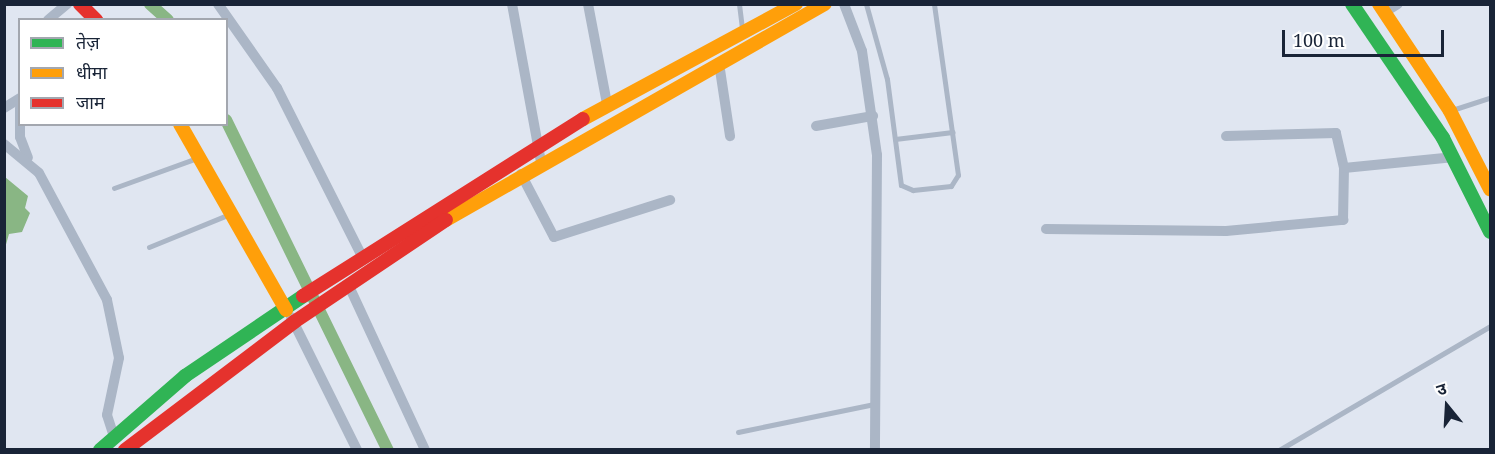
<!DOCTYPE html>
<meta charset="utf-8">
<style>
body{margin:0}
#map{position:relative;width:1495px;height:454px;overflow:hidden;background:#e0e6f1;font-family:"Noto Serif","Noto Sans Devanagari",serif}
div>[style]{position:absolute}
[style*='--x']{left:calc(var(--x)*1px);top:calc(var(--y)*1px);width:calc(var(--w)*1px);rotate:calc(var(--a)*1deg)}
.water>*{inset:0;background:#89b684}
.canal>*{height:12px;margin:-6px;padding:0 6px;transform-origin:6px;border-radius:6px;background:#89b684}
.lane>*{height:5px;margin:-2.5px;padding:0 2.5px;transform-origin:2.5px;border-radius:2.5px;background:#abb6c6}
.street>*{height:10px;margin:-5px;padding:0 5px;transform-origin:5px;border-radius:5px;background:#abb6c6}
.fast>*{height:14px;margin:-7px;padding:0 7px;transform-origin:7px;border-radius:7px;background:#30b455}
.slow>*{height:14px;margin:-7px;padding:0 7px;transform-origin:7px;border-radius:7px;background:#ff9f0a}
.jam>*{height:14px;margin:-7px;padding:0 7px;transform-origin:7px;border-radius:7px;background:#e5322d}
span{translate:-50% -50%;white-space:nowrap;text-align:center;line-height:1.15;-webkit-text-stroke:4.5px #fff;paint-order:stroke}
.frame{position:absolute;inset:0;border:6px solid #192437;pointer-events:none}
.legend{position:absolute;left:18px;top:18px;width:210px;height:108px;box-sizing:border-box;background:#fff;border:2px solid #a3a7af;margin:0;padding:8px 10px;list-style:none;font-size:18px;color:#192437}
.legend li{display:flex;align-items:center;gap:12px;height:30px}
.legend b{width:30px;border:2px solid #a3a7af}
.north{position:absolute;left:1417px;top:376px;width:60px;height:60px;-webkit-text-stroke:4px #fff;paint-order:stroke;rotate:342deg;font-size:16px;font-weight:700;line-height:24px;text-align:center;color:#192437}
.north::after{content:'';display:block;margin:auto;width:21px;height:27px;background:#192437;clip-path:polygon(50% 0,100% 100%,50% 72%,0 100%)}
.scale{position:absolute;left:1282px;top:30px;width:162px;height:27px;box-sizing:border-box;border:3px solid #192437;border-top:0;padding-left:8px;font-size:18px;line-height:21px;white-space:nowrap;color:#192437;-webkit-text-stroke:4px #fff;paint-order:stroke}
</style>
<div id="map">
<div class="water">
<div style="clip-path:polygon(5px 177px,28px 196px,25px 208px,30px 213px,22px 232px,9px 234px,5px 248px)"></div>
</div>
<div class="canal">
<div style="--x:150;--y:4;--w:24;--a:42"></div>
<div style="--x:226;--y:120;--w:368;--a:63.9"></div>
</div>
<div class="lane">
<div style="--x:739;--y:4;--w:25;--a:83"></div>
<div style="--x:866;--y:4;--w:78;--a:74.4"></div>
<div style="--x:887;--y:79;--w:107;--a:82.5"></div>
<div style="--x:901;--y:185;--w:13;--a:23"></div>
<div style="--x:913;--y:190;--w:38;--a:-6"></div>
<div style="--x:951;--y:186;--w:13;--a:-58"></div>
<div style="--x:958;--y:175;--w:173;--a:-98"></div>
<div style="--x:1452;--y:110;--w:40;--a:-18"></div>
<div style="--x:895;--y:139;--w:58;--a:-6.9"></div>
<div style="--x:114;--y:188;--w:88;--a:-19.9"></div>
<div style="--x:149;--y:247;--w:87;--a:-22.2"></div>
<div style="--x:738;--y:432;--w:139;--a:-11.6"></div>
<div style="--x:1279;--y:450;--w:245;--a:-30.4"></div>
</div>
<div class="street">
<div style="--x:218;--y:4;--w:103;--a:54.9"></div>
<div style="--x:277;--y:88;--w:188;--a:63.2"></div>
<div style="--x:512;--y:4;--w:161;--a:79.6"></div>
<div style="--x:588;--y:4;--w:102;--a:79.2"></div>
<div style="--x:844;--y:4;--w:50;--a:69"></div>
<div style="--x:862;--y:51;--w:105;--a:81.8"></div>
<div style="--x:877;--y:155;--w:295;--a:90.4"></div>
<div style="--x:1385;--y:12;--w:15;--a:-32"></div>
<div style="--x:48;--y:20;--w:25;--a:-40"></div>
<div style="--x:719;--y:63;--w:74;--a:81.4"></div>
<div style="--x:4;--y:108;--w:19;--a:-32"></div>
<div style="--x:20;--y:108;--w:29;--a:90"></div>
<div style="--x:20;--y:137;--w:22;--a:69"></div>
<div style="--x:816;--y:126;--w:58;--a:-10"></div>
<div style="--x:4;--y:144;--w:45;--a:39.6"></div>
<div style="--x:39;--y:173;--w:144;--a:61.8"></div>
<div style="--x:107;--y:300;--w:59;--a:78.3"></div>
<div style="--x:119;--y:358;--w:58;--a:101.9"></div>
<div style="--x:107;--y:415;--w:22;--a:72"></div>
<div style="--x:1344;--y:168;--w:111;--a:-5.7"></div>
<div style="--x:521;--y:174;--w:71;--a:62.4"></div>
<div style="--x:554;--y:237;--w:122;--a:-17.7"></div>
<div style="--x:1046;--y:229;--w:180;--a:0.6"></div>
<div style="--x:1226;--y:231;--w:118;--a:-5.4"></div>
<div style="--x:1343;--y:220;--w:52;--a:-88.9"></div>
<div style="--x:1344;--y:168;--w:36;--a:-103"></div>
<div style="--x:1336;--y:133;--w:110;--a:178.4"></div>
<div style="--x:348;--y:284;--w:183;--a:65.1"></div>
<div style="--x:291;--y:317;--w:148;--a:63.6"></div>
</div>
<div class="fast">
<div style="--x:1352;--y:4;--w:162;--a:55.8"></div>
<div style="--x:1443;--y:138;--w:105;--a:63.4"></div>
<div style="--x:100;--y:450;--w:113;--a:-41"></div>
<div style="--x:185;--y:376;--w:143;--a:-34.1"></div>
</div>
<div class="slow">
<div style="--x:1379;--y:4;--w:128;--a:56.4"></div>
<div style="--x:1450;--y:111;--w:88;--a:62.9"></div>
<div style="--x:583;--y:119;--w:242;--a:-28.4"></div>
<div style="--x:180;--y:124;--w:214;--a:60.3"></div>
<div style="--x:446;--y:220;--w:436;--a:-29.7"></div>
</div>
<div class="jam">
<div style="--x:80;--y:4;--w:23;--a:45"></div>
<div style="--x:303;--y:296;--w:331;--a:-32.3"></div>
<div style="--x:125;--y:450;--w:212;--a:-37.1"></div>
<div style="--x:294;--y:322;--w:183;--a:-33.9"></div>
</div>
<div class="frame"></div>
<ul class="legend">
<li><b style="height:8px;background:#30b455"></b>तेज़</li>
<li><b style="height:8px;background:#ff9f0a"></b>धीमा</li>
<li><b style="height:8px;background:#e5322d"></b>जाम</li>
</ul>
<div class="north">उ</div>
<div class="scale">100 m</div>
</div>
